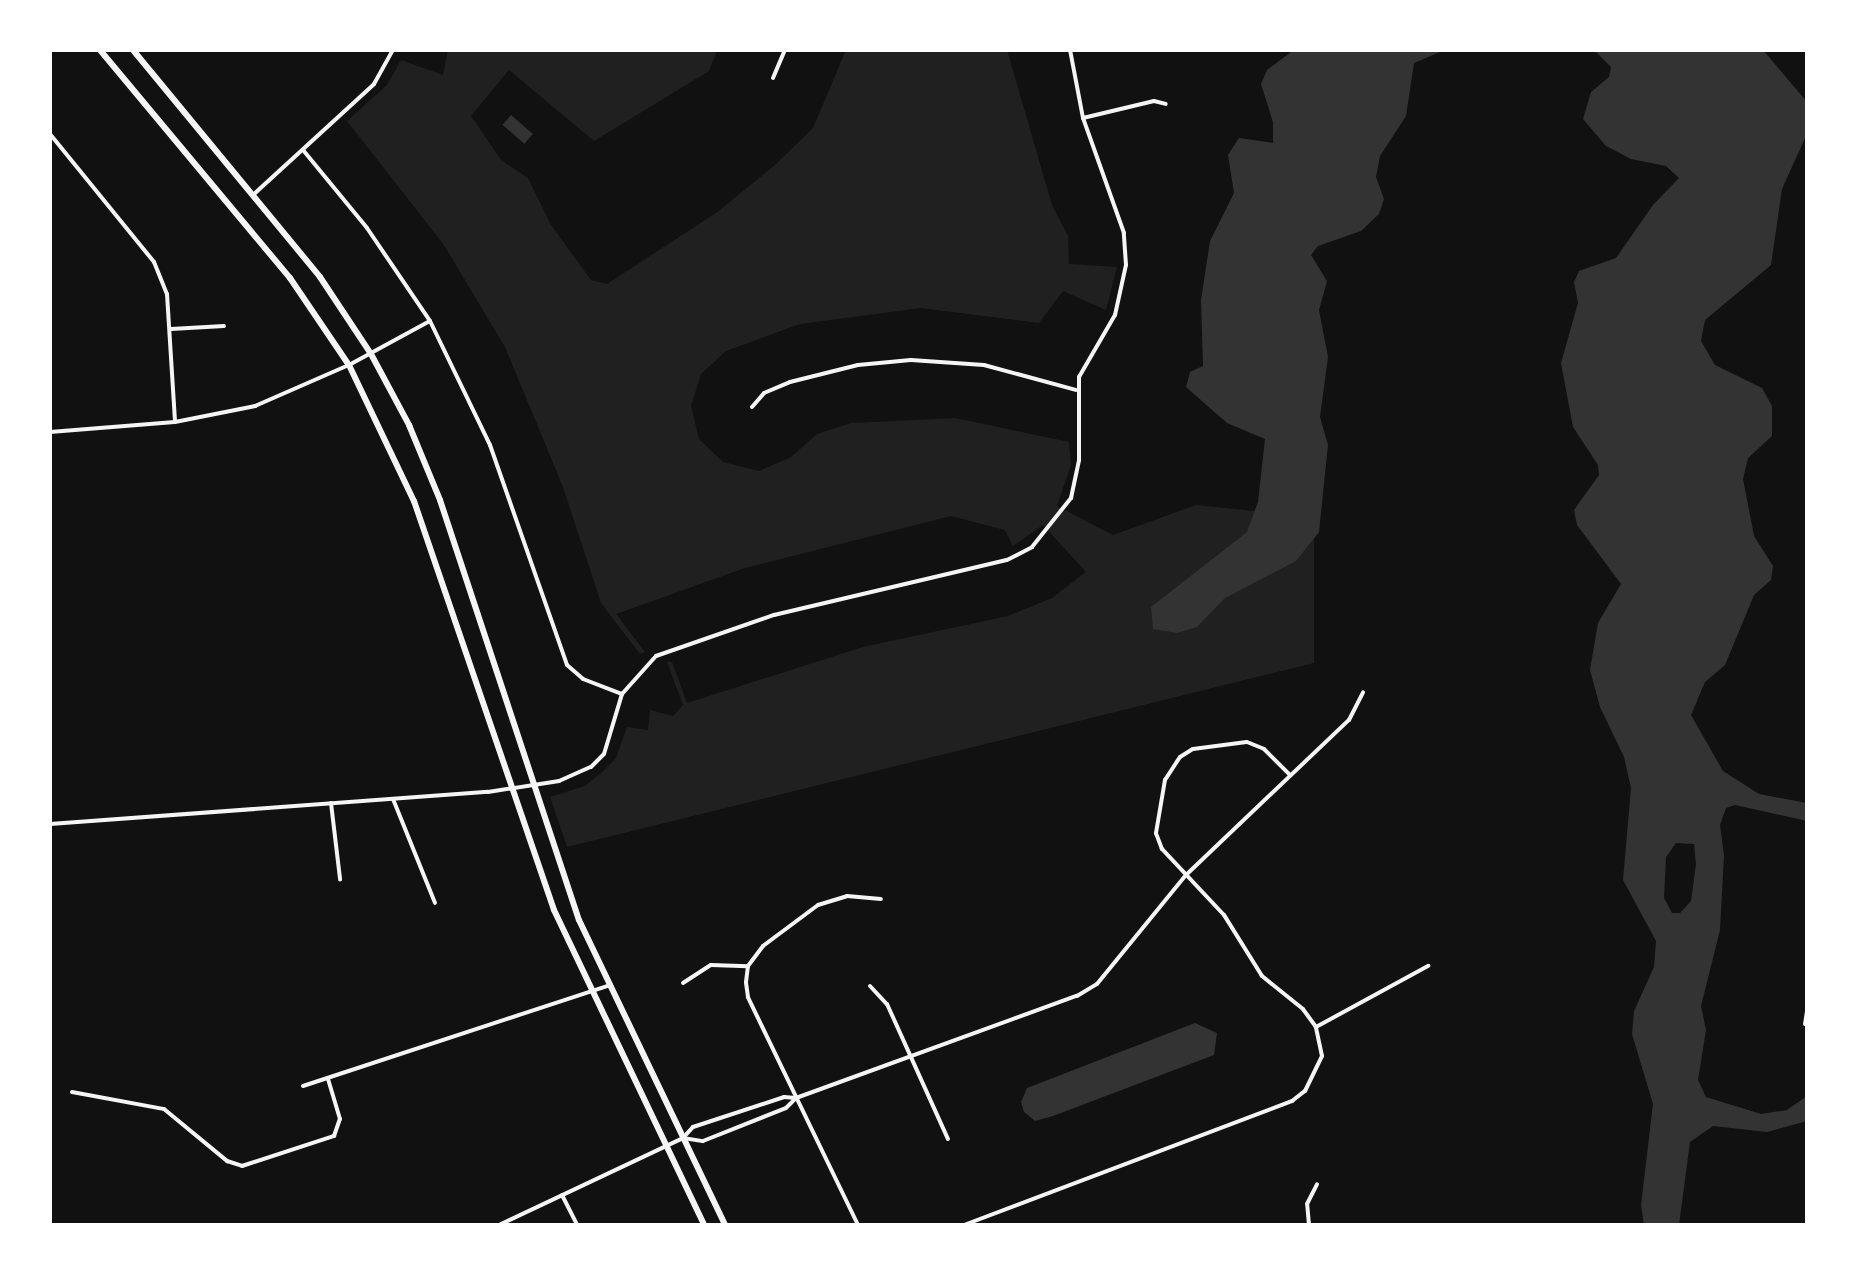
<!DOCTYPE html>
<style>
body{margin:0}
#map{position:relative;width:1857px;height:1275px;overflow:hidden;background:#111;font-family:Cabin,sans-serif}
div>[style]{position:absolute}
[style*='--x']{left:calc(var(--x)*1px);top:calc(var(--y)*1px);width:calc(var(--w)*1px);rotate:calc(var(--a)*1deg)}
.green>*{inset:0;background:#202020}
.water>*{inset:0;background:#333;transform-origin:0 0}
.minor>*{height:4px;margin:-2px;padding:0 2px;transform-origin:2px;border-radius:2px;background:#f5f5f5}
.primary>*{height:6px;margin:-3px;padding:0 3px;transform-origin:3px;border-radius:3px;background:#f5f5f5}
span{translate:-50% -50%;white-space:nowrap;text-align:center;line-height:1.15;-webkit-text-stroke:7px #fff;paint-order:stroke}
.frame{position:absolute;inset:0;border:52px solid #fff;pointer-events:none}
</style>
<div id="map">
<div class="green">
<div style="clip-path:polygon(448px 50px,717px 50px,709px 71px,594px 141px,509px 70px,471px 116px,501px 160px,528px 178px,551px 225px,591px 280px,607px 284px,716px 213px,775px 165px,813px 128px,846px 50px,1007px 50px,1052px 205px,1068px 236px,1069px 264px,1117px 267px,1106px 310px,1063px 291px,1039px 323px,921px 308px,800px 324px,726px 351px,701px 374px,691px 406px,699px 439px,723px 462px,759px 471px,791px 457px,817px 434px,851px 423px,955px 418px,1069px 442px,1071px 465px,1057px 506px,1113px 535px,1196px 505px,1314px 517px,1314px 663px,567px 847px,550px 797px,585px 786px,601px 773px,616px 758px,627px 727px,648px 730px,650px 710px,673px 716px,683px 705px,667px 662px,672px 662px,687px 703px,863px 647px,1008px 616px,1052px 598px,1086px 572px,1043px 525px,1013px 546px,1005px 530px,951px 516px,745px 568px,616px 614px,645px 652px,640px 654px,601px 603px,563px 487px,505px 347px,444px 245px,347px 121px,387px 85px,401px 60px,443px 75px)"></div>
</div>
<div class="water">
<div style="clip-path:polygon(1294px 50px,1445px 50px,1414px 63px,1406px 116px,1380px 156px,1376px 177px,1384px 199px,1379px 214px,1361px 231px,1318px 246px,1311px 255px,1327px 281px,1319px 310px,1328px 357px,1320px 417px,1328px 445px,1319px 532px,1296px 561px,1225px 598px,1197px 627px,1177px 633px,1153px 629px,1151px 607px,1247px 532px,1258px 502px,1265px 439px,1227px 423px,1186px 387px,1190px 372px,1203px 366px,1201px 300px,1210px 241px,1234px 193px,1228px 155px,1239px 138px,1273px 143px,1273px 122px,1261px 84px,1267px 70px)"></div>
<div style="clip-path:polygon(evenodd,1594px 50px,1763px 50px,1807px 102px,1806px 136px,1782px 189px,1771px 265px,1705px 320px,1701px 341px,1715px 365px,1762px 388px,1772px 406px,1772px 436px,1748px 458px,1743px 479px,1754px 536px,1773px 566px,1771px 580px,1754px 595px,1725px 665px,1705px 682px,1691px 715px,1723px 771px,1759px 794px,1807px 803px,1807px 821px,1735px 805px,1726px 808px,1720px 825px,1724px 855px,1720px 930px,1701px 1006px,1706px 1030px,1698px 1080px,1706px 1097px,1761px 1114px,1787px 1110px,1807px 1096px,1807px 1121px,1767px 1132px,1713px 1126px,1690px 1142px,1679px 1225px,1644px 1225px,1641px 1205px,1653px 1104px,1632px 1034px,1634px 1011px,1654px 967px,1656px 941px,1623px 880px,1631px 788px,1624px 757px,1600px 707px,1590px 670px,1598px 623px,1621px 584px,1577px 525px,1574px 510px,1599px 475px,1598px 465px,1573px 427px,1561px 363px,1578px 303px,1574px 282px,1579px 271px,1616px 258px,1653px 205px,1679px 178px,1666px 166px,1631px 159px,1606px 146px,1583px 119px,1591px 92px,1609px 77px,1611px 67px,1594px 50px,1676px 843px,1694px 844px,1696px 864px,1691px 901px,1680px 913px,1672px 913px,1664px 898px,1666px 857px,1676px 843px)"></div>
<div style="left:511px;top:115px;width:29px;height:13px;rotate:41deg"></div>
<div style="clip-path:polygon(1195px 1023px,1217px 1033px,1214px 1055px,1053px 1116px,1035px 1121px,1024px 1112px,1021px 1102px,1027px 1088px)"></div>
</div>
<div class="minor">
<div style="--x:773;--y:78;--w:30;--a:-67"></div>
<div style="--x:1083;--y:118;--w:73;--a:-13.5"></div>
<div style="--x:1154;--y:101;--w:12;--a:14"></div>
<div style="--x:50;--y:134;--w:165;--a:50.9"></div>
<div style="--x:154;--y:262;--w:35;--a:68"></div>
<div style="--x:167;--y:294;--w:128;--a:86.4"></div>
<div style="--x:303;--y:150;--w:101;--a:50.6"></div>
<div style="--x:367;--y:228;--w:112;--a:55.9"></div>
<div style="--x:430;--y:321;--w:138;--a:64.2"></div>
<div style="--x:490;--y:445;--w:233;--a:70.7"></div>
<div style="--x:567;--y:665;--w:21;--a:41"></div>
<div style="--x:583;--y:679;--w:42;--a:21"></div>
<div style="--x:253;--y:195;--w:164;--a:-42.5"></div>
<div style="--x:374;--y:84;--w:39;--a:-61"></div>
<div style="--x:171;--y:329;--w:53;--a:-3.2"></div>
<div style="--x:752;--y:407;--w:18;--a:-49"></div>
<div style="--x:764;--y:393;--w:28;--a:-23"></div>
<div style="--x:790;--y:382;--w:70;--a:-14"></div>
<div style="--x:858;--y:365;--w:53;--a:-5.4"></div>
<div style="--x:911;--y:360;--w:73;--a:3.9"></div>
<div style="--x:984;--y:365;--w:95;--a:15.2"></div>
<div style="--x:50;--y:432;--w:125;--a:-4.6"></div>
<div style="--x:175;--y:422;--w:82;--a:-11.3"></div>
<div style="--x:255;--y:406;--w:103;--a:-23.6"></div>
<div style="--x:349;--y:365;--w:92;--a:-28.5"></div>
<div style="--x:393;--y:799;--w:112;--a:68"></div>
<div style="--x:331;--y:803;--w:77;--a:83.2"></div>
<div style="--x:50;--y:824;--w:439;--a:-4.2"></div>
<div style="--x:488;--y:792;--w:72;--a:-8.8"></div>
<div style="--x:559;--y:781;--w:35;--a:-24"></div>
<div style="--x:591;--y:767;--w:18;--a:-45"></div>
<div style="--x:604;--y:754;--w:63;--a:-73.3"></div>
<div style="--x:622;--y:694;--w:51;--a:-48.2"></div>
<div style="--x:656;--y:656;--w:125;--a:-19.2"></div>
<div style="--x:774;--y:615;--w:239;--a:-13.3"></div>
<div style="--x:1007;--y:560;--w:28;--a:-27"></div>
<div style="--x:1032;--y:547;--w:63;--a:-51.5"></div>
<div style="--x:1071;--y:498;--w:39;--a:-78"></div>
<div style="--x:1079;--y:460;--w:83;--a:-90"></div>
<div style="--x:1079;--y:377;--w:72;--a:-59.9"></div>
<div style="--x:1115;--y:315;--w:51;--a:-77.6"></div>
<div style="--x:1126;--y:265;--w:32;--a:-94"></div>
<div style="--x:1124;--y:233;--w:122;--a:-109.6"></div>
<div style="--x:1083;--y:118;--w:69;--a:-100.8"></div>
<div style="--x:683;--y:983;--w:33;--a:-33"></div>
<div style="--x:711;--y:965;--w:37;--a:2"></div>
<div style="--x:870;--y:986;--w:25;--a:47"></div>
<div style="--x:887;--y:1004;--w:148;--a:65.7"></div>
<div style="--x:1805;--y:1024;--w:13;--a:-81"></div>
<div style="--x:1316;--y:1027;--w:128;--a:-28.6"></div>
<div style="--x:303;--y:1086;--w:324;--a:-18.2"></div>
<div style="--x:72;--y:1092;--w:94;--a:10.5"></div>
<div style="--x:164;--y:1109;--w:82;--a:39.5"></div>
<div style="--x:227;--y:1161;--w:16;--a:18"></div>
<div style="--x:242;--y:1166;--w:97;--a:-18.1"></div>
<div style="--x:334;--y:1136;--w:18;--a:-71"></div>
<div style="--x:340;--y:1119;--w:42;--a:-106.7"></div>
<div style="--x:683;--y:1138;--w:20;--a:9"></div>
<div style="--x:703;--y:1141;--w:89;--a:-21.7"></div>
<div style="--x:786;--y:1108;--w:14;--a:-45"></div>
<div style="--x:796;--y:1098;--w:299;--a:-20"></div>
<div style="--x:1077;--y:996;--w:23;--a:-31"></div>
<div style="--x:1097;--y:984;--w:141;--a:-50.8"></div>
<div style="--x:1186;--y:875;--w:225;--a:-43.6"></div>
<div style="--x:1349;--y:720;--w:31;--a:-63"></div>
<div style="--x:562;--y:1195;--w:34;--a:63"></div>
<div style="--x:499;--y:1225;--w:204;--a:-25.3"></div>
<div style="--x:683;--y:1138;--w:15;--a:-48"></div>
<div style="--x:693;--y:1127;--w:96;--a:-18.2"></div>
<div style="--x:784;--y:1097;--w:12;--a:5"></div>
<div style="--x:858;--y:1225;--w:253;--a:-115.8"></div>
<div style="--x:748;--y:997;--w:15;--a:-98"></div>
<div style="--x:746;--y:982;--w:16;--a:-83"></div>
<div style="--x:748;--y:966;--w:25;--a:-53"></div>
<div style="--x:763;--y:946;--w:69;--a:-36.7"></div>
<div style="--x:818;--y:905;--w:30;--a:-17"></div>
<div style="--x:847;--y:896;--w:34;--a:5"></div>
<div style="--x:964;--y:1225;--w:351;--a:-20.7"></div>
<div style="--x:1292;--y:1101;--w:16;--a:-38"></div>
<div style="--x:1305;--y:1091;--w:39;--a:-64"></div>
<div style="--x:1322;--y:1056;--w:30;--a:-102"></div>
<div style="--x:1316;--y:1027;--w:22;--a:-126"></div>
<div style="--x:1303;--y:1009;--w:53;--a:-141.2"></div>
<div style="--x:1262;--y:976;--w:72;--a:-121.9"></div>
<div style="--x:1224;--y:915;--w:91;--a:-133.2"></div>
<div style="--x:1162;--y:849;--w:17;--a:-111"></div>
<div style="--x:1156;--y:833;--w:54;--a:-80.4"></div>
<div style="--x:1165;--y:780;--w:27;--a:-57"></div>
<div style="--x:1180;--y:757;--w:15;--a:-32"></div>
<div style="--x:1193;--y:749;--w:54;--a:-7.4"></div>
<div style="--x:1247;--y:742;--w:18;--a:22"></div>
<div style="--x:1264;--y:749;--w:37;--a:45"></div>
<div style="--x:1309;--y:1225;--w:21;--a:-95"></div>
<div style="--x:1307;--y:1204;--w:22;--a:-63"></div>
</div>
<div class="primary">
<div style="--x:100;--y:50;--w:297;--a:50.2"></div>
<div style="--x:290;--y:278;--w:105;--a:55.9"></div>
<div style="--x:349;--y:365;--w:151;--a:64.5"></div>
<div style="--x:414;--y:501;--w:432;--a:71.1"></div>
<div style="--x:554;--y:910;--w:349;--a:64.5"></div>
<div style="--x:133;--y:50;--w:294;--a:50.5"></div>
<div style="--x:320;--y:277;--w:92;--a:56.5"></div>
<div style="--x:371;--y:354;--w:81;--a:61.8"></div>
<div style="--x:409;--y:425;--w:81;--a:67.5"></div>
<div style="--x:440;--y:500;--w:442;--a:71.7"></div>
<div style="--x:579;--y:920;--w:338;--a:64.4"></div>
</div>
<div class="frame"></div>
</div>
